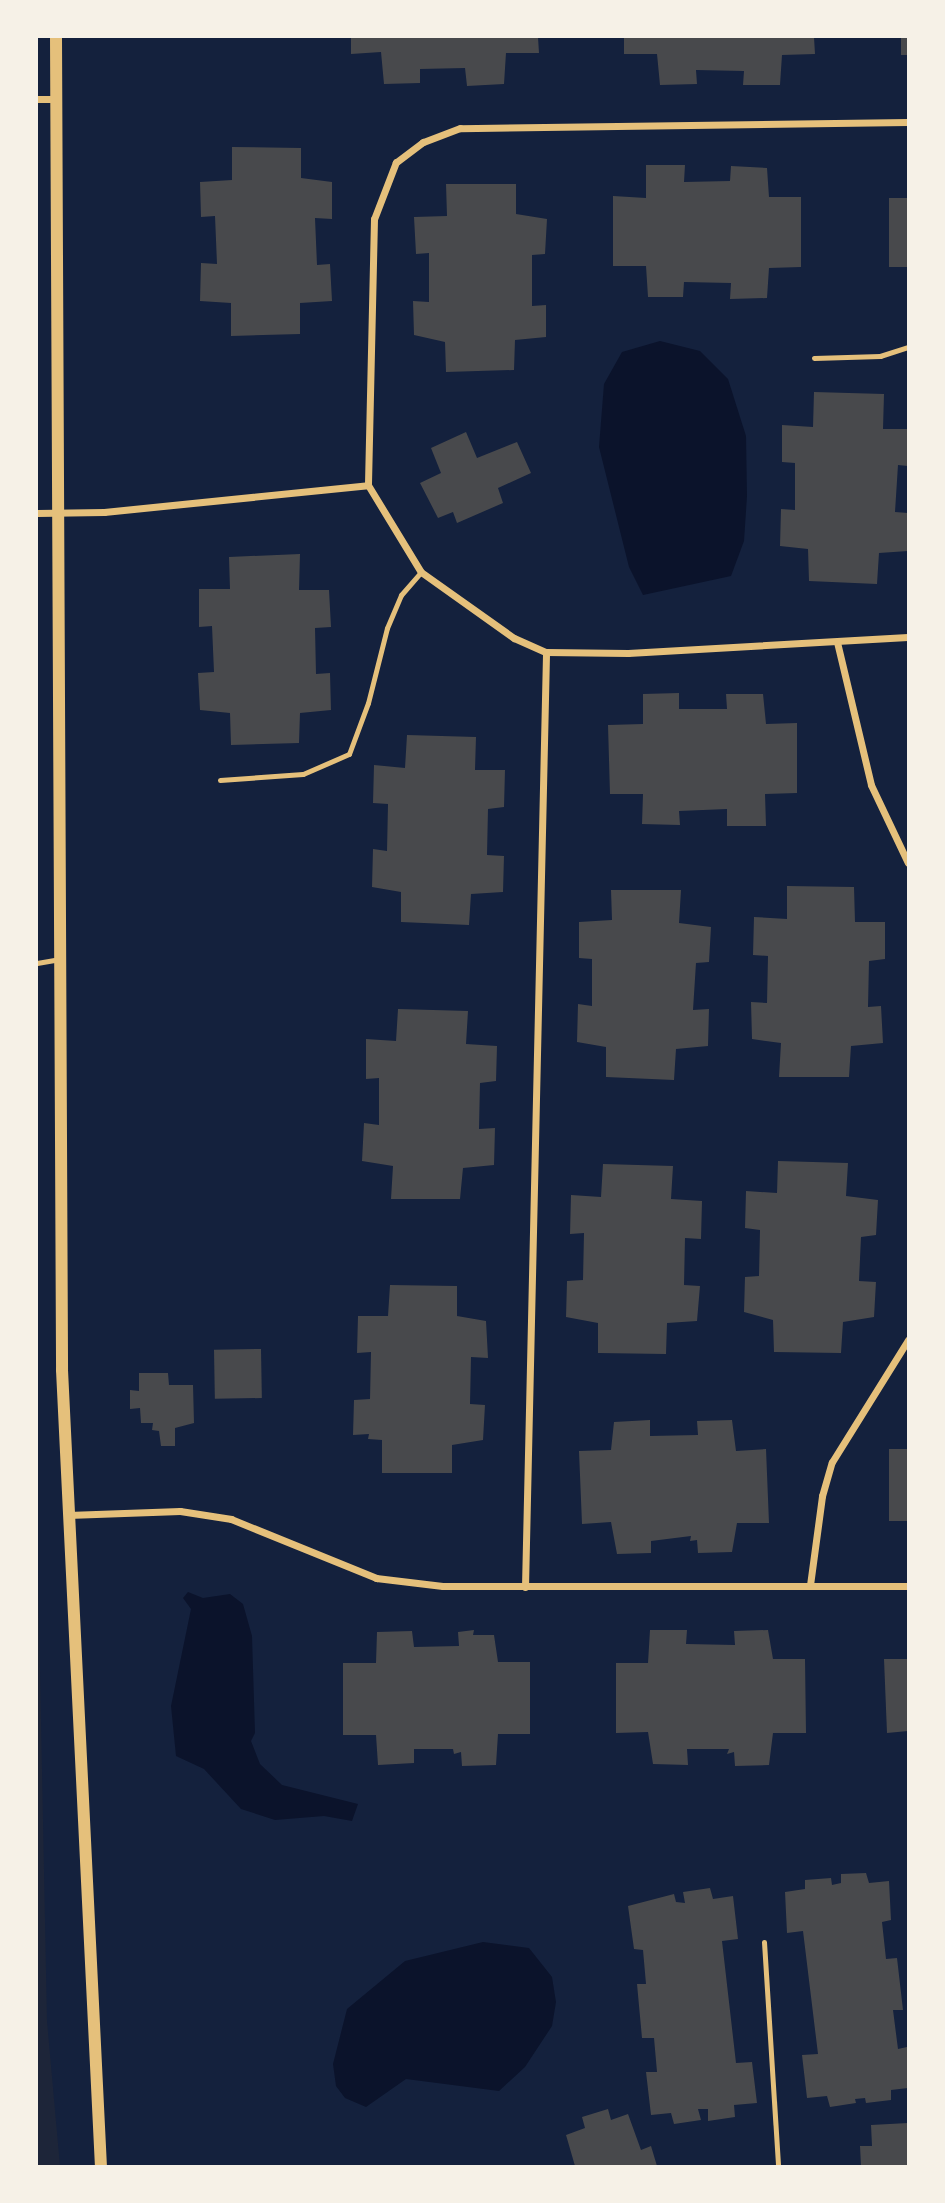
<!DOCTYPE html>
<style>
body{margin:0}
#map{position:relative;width:945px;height:2203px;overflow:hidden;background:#14213d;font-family:"DejaVu Sans",sans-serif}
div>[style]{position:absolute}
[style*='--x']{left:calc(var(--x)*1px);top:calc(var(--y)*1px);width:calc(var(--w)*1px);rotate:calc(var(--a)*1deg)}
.green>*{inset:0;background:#1d2539}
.water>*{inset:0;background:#0b132b}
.building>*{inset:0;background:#48494c;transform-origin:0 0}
.service>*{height:5px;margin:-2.5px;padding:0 2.5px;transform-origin:2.5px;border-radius:2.5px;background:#e5c07b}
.minor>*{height:7px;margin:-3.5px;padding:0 3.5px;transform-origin:3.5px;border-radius:3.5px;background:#e5c07b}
.tertiary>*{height:12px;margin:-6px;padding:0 6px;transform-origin:6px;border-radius:6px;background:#e5c07b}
span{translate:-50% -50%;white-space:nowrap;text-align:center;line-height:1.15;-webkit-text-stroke:6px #f6f1e7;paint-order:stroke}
.frame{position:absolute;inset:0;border:38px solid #f6f1e7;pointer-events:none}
</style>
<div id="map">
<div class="green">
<div style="clip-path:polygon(37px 1519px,47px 2021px,60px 2166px,37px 2166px)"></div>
</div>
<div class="water">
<div style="clip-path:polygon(660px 341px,700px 351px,728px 379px,746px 436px,747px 496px,744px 541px,731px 576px,643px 595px,629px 567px,599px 447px,604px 384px,622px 352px)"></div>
<div style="clip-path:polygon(188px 1592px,203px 1598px,230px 1594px,243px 1604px,252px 1636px,255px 1733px,251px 1741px,260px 1764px,282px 1785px,358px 1804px,352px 1821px,324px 1816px,275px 1820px,241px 1809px,204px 1769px,176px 1756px,171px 1706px,191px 1609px,183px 1598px)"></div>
<div style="clip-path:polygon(483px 1942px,529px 1948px,552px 1977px,556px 2002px,552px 2026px,525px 2067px,499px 2091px,406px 2079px,366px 2107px,345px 2098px,336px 2086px,333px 2064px,347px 2009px,405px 1961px)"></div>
</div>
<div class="building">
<div style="clip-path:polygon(351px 37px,538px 37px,539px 53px,506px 53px,504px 84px,467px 86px,465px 68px,420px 69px,420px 83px,384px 84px,381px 52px,351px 54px)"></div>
<div style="clip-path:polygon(624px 37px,814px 37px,815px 54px,782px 55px,780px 85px,743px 85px,744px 71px,696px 70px,697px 84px,660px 85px,657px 54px,624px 54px)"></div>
<div style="left:901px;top:37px;width:7px;height:18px"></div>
<div style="clip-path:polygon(232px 147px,301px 148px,301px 178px,332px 182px,332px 219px,315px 218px,317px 265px,330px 264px,332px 301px,300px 303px,300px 334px,231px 336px,231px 303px,200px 301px,201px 263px,217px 264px,215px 216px,201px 217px,200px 182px,232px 180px)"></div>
<div style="clip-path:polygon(646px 165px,685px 165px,684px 182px,730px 181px,731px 166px,767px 168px,769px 197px,801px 197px,801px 267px,769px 268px,767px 298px,730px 299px,731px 283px,684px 282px,683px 297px,648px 297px,646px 266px,613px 266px,613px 196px,646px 198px)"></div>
<div style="clip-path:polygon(446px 184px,516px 184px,516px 214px,547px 219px,545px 254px,532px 255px,532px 306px,546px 305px,546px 337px,515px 340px,514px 370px,446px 372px,445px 342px,414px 335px,413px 301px,429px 302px,429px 253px,416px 254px,414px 217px,447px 216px)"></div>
<div style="left:889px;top:198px;width:19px;height:69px"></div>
<div style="clip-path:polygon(814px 392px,884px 394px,883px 429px,908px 429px,908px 466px,898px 465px,895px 512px,908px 513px,908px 551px,879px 553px,877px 584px,809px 581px,808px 549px,780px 546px,781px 509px,795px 510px,795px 463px,782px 462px,782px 425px,813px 427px)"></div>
<div style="clip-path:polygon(466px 432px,477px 458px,517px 442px,531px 473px,498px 488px,503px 503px,457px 523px,453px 512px,438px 518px,420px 483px,441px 473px,431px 448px)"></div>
<div style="clip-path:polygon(300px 554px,299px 590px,329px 590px,331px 627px,315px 628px,316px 674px,330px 673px,331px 710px,300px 713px,299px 743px,231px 745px,230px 713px,200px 710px,198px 673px,214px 672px,212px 626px,199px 627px,199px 589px,230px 589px,229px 557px)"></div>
<div style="clip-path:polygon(679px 693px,679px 709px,727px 709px,726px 694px,763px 694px,766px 724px,797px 723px,797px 793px,765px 794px,766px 826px,727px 826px,727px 809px,679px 811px,680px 825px,642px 824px,643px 794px,610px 794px,608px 725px,643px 724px,643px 694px)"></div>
<div style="clip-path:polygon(407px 735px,476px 737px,475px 770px,505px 770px,504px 807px,488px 809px,487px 855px,504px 856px,503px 892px,471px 894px,469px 925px,401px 922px,401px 892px,372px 887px,373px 849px,387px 851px,388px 804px,373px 803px,374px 765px,405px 768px)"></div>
<div style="clip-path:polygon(787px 886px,854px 887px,855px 922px,885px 922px,885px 959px,869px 961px,868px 1007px,881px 1006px,883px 1043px,851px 1046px,849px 1077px,779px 1077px,781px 1043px,752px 1039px,751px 1002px,767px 1003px,768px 956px,753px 955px,754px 917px,787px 919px)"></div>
<div style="clip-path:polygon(611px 890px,681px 890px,679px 923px,711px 927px,709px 962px,696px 963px,693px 1010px,709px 1009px,708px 1046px,676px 1049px,674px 1080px,606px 1077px,606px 1047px,577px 1042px,578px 1004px,592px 1006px,592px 959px,579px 958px,579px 922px,612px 920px)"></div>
<div style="clip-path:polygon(398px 1009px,468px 1011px,466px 1044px,497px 1046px,496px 1081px,480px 1083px,479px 1129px,495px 1128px,494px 1165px,463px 1168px,460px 1199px,391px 1199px,393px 1166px,362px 1161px,364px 1123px,379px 1125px,379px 1078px,366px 1079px,366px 1039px,396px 1041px)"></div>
<div style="clip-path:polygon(778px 1161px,848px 1163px,846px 1196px,878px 1200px,876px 1235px,861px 1237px,859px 1281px,876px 1282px,874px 1317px,843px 1322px,841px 1353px,774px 1352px,773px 1320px,744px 1312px,745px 1277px,759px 1276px,760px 1230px,745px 1228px,746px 1191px,777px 1193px)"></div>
<div style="clip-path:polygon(603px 1164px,673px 1166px,671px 1199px,702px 1201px,701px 1239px,685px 1238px,684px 1285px,700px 1286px,697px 1321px,667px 1323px,666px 1354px,598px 1353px,598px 1323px,566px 1317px,567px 1281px,583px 1280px,584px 1233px,570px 1234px,571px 1195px,601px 1197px)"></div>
<div style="clip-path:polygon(390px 1285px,457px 1286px,457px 1316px,486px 1321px,488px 1358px,471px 1357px,470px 1404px,485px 1405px,483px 1440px,452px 1445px,452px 1473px,382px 1473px,382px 1440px,368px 1439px,369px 1434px,353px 1435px,354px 1400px,370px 1399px,371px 1352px,357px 1353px,358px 1316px,388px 1316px)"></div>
<div style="left:261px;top:1349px;width:49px;height:47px;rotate:89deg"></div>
<div style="clip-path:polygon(139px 1373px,168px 1373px,169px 1385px,193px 1385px,194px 1423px,175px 1428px,175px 1446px,161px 1446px,159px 1431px,152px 1430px,153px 1423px,141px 1423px,140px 1408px,130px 1409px,130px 1390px,139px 1391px)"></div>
<div style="clip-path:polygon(650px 1420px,650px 1436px,698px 1435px,697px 1421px,732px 1420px,736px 1451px,766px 1449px,769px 1523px,737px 1523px,732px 1552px,698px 1553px,697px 1540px,690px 1541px,691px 1536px,651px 1541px,651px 1553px,617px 1554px,611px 1522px,582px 1524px,579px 1451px,611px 1450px,614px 1422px)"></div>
<div style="left:908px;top:1449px;width:72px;height:19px;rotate:90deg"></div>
<div style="clip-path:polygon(474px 1630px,473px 1635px,494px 1635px,498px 1662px,530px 1662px,530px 1734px,498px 1734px,496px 1765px,462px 1766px,461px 1752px,454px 1754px,453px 1749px,414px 1749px,414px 1763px,378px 1765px,376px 1735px,343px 1735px,343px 1663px,376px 1663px,377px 1632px,412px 1631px,414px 1647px,459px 1646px,458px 1632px)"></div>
<div style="clip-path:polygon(650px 1630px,687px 1630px,686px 1644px,735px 1645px,734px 1631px,768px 1630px,773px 1659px,805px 1659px,806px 1733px,773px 1733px,769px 1765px,735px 1766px,734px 1752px,727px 1754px,729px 1749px,687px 1749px,688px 1765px,653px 1764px,648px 1732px,616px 1733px,616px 1663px,648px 1663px)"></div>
<div style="clip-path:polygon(884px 1659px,908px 1659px,908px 1731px,887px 1733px)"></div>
<div style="clip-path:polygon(866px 1873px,869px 1883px,889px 1881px,891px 1920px,882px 1922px,886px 1959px,897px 1958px,903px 2010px,893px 2010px,898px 2049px,907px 2047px,908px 2088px,891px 2090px,891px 2100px,866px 2103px,865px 2098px,855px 2099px,856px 2103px,830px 2107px,827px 2096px,807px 2098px,802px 2055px,818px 2054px,803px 1931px,787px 1933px,785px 1892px,805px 1889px,805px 1880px,831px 1878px,832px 1885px,841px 1883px,841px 1874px)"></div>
<div style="clip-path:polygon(710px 1888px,713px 1899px,733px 1896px,738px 1939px,722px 1941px,736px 2063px,752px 2062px,757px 2103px,734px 2105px,735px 2117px,708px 2121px,708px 2109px,698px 2109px,701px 2120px,674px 2124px,671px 2113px,651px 2115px,646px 2072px,657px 2072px,654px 2038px,642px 2038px,637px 1984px,646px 1984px,643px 1950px,634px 1949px,628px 1906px,674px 1894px,676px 1902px,685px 1903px,683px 1892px)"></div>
<div style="clip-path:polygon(608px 2109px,611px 2120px,628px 2114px,641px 2150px,651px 2146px,657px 2166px,575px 2166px,566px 2135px,585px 2128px,582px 2117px)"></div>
<div style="clip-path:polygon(908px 2123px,908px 2166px,861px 2166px,860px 2146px,872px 2146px,871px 2125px)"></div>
</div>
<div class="service">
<div style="--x:814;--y:358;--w:66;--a:-1.7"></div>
<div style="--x:880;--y:356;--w:29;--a:-18"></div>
<div style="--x:220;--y:780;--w:83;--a:-4.1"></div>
<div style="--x:303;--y:774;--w:50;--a:-23.5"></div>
<div style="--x:349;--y:754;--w:54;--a:-69.6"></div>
<div style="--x:368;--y:703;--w:77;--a:-75.8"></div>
<div style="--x:387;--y:628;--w:36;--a:-67"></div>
<div style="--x:401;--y:595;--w:30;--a:-49"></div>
<div style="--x:37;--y:963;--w:22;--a:-10"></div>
<div style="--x:764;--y:1942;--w:224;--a:86.4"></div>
</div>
<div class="minor">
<div style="--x:37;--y:99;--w:19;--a:0"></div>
<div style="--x:908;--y:122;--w:448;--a:179.2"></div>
<div style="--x:460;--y:128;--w:40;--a:159"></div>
<div style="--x:423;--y:142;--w:34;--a:143"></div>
<div style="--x:396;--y:162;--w:61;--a:111.1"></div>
<div style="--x:374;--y:219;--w:266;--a:91.3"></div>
<div style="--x:368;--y:485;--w:102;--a:58.7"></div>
<div style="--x:421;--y:572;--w:114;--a:35.4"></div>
<div style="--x:514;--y:638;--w:35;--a:24"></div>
<div style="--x:546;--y:652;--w:82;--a:0.7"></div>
<div style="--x:628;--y:653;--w:280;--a:-3.3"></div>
<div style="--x:37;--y:513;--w:67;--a:-0.9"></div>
<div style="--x:104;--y:512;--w:265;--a:-5.8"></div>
<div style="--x:837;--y:642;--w:147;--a:76.6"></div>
<div style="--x:871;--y:785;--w:86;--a:64.6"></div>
<div style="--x:68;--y:1515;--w:112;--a:-2"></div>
<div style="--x:180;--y:1511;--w:52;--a:8.9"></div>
<div style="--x:231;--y:1519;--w:157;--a:22.1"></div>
<div style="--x:376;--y:1578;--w:67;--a:6.8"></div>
<div style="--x:443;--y:1586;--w:465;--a:0"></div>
<div style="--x:810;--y:1585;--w:90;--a:-82.3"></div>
<div style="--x:822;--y:1496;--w:35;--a:-74"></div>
<div style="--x:832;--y:1462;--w:144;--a:-58.1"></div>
<div style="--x:525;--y:1587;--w:935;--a:-88.71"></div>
</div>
<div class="tertiary">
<div style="--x:56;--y:37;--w:1333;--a:89.74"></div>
<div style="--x:62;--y:1370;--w:797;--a:87.2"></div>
</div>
<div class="frame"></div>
</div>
